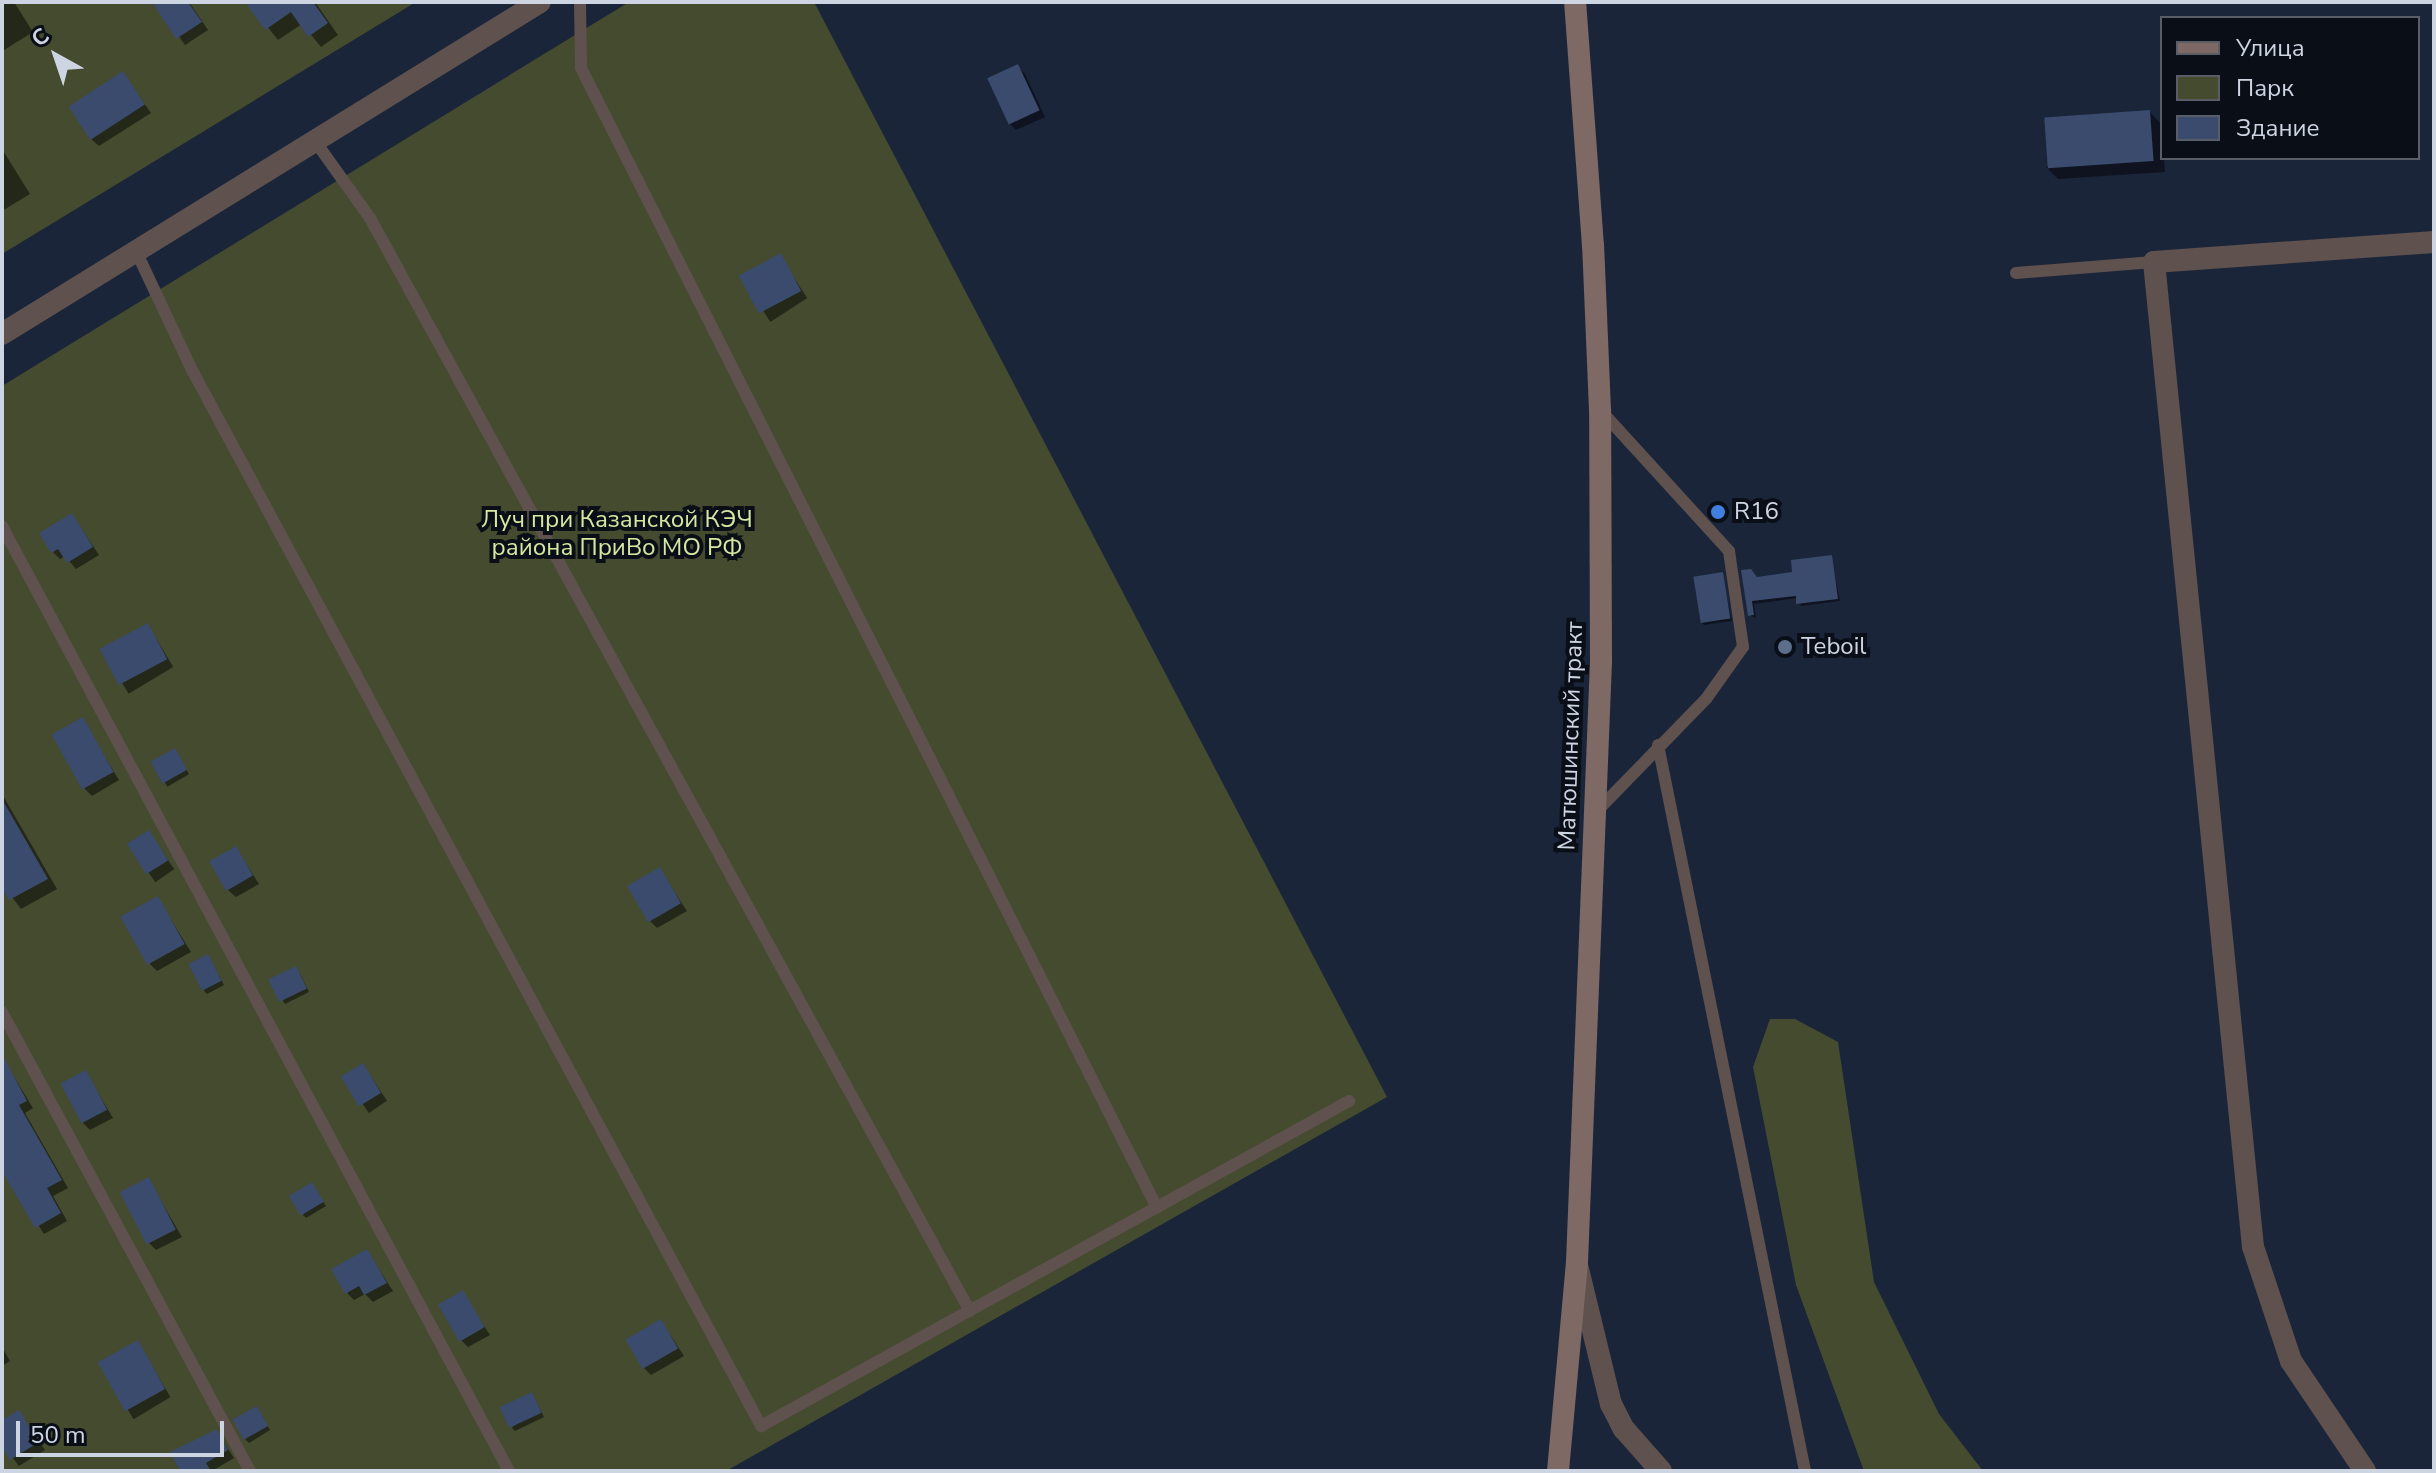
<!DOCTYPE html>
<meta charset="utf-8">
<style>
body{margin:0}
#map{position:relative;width:2436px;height:1473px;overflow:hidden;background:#1b253a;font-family:"Nunito Sans",sans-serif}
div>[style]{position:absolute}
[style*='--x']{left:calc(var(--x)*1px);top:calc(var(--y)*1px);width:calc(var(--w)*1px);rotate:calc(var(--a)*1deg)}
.green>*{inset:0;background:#444b2e}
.shadow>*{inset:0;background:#0007;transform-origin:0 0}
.building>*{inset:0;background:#3a4b6e;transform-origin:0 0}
.service>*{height:12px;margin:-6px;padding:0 6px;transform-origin:6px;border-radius:6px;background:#5e514e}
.minor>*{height:22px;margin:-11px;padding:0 11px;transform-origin:11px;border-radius:11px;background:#5e514e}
.tertiary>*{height:22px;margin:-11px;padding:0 11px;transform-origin:11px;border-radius:11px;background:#5e514e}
.secondary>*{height:22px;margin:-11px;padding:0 11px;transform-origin:11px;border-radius:11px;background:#7e6964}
.dots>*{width:22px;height:22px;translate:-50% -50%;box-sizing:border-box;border:4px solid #0a0e17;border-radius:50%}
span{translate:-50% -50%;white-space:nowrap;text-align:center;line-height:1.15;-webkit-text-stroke:8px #0a0e17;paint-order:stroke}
.poi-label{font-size:24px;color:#cdd4e2}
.left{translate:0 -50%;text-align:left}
.park-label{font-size:24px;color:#d5e7a0}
.street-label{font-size:24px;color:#cdd4e2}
.frame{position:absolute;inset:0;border:4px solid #cdd4e2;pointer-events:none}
.legend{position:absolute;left:2160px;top:16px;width:260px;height:144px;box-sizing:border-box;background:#0a0e17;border:2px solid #585d68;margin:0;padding:10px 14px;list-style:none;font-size:24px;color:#cdd4e2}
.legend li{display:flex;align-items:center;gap:16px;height:40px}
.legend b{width:40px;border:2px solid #585d68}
.north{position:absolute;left:16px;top:16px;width:80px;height:80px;-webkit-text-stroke:6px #0a0e17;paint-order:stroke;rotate:320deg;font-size:22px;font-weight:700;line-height:32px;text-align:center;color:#cdd4e2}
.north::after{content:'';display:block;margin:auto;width:28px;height:36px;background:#cdd4e2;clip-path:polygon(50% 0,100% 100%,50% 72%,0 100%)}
.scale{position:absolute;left:16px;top:1421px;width:208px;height:36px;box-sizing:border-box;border:4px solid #cdd4e2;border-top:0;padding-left:10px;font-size:24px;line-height:28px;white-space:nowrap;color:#cdd4e2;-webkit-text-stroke:6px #0a0e17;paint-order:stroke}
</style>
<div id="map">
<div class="green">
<div style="clip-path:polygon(2px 2px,416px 2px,2px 254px)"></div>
<div style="clip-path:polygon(629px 2px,814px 2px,1387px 1097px,726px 1471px,2px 1471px,2px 386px)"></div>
<div style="clip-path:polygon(1770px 1019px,1795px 1019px,1838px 1042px,1874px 1282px,1939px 1414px,1983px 1471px,1864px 1471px,1796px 1285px,1753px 1067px)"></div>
</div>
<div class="shadow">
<div style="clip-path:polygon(2px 2px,14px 2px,33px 32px,4px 50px)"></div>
<div style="clip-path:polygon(162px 2px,189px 2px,208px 30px,185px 45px,157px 5px)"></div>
<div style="clip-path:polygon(248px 2px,315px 2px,338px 35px,321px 47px,302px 24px,278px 40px)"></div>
<div style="clip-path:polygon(1018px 67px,1025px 74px,1045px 117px,1016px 130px,1009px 123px)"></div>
<div style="clip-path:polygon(122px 73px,151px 113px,99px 146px,91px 139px)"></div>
<div style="clip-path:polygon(2150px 112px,2161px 124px,2165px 172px,2058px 179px,2046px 167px)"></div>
<div style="clip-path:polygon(2px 149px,30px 194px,2px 211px)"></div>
<div style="left:780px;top:256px;width:50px;height:44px;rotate:57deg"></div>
<div style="clip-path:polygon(72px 515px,99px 555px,76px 569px,65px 556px,60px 559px,53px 552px)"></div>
<div style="clip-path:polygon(1831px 558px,1840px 601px,1801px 606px,1798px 598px,1754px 604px,1756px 618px,1749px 615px,1743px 572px,1758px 579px,1795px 574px)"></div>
<div style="clip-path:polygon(1722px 575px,1732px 621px,1704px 625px,1701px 622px)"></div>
<div style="left:148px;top:625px;width:49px;height:52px;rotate:59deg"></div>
<div style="clip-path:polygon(82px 720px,119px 780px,92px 796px,84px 788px)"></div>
<div style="left:175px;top:750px;width:28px;height:25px;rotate:60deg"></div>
<div style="clip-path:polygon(2px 794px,57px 889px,21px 909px,2px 884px)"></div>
<div style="left:149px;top:833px;width:44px;height:23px;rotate:55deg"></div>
<div style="clip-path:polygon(236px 848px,259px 884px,236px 897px,228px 890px)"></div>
<div style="clip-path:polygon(660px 870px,687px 911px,657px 928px,649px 920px)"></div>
<div style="clip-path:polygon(158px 899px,191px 952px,157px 971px,150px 964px)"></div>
<div style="clip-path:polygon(210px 959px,224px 985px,207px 994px,204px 991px)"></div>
<div style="clip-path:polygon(299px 972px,309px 992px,285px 1004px,271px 981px)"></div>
<div style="clip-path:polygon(5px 1062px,33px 1108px,25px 1113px,68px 1188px,53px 1196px,67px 1221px,44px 1234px,2px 1167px,2px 1064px)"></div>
<div style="left:363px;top:1065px;width:43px;height:22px;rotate:56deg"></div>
<div style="clip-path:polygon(86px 1073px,113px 1118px,90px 1130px,83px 1123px)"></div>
<div style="clip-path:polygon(148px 1179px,182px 1237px,156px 1250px,149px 1243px)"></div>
<div style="clip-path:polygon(314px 1188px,326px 1206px,306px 1218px,303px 1215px)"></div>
<div style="clip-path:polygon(367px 1251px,393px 1291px,373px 1302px,365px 1294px,354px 1300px,347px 1293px)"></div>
<div style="clip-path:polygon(462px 1293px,490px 1335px,468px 1347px,461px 1340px)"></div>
<div style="clip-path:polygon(661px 1321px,684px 1356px,651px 1375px,643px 1367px)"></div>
<div style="left:138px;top:1343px;width:63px;height:43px;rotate:59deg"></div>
<div style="clip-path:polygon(2px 1347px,10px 1361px,2px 1366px)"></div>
<div style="clip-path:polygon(534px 1397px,544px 1417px,515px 1431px,512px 1428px)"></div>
<div style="clip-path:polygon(19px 1412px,45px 1450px,19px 1466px,2px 1444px,2px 1423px)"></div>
<div style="clip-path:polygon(260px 1412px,270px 1430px,249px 1443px,245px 1439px)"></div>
<div style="clip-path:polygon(217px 1432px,234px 1458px,212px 1471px,182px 1471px)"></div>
</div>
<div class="building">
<div style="clip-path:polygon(152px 2px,188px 2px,202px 22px,176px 39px)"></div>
<div style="clip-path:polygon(245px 2px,313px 2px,328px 23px,308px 37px,291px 12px,265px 30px)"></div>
<div style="left:1018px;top:64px;width:51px;height:34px;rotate:65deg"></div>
<div style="left:123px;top:71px;width:40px;height:65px;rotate:57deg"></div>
<div style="left:2150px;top:110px;width:51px;height:106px;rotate:86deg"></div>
<div style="left:781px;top:253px;width:43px;height:48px;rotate:62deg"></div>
<div style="clip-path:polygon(72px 513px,93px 547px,67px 563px,58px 549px,51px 553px,39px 533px)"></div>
<div style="clip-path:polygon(1832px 555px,1838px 599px,1796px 604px,1796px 596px,1752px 601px,1754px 615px,1748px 616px,1741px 570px,1751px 569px,1757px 577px,1792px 572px,1791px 560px)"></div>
<div style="left:1723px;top:572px;width:47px;height:30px;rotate:81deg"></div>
<div style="left:148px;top:623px;width:41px;height:55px;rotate:62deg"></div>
<div style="left:83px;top:717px;width:63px;height:36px;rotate:61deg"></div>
<div style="left:175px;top:748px;width:25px;height:28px;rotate:61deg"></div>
<div style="clip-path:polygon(2px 799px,48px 879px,9px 900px,2px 888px)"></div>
<div style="left:149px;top:830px;width:36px;height:26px;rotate:58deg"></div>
<div style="left:236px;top:846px;width:34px;height:31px;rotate:60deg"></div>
<div style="left:660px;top:867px;width:42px;height:38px;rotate:60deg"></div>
<div style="left:158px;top:896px;width:55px;height:43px;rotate:61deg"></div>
<div style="left:208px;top:954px;width:30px;height:22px;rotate:63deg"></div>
<div style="left:296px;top:966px;width:25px;height:31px;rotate:64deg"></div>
<div style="clip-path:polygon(2px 1054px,27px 1101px,19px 1105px,62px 1180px,47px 1188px,61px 1213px,35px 1228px,2px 1171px)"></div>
<div style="left:363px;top:1063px;width:35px;height:26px;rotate:59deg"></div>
<div style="left:86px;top:1070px;width:45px;height:29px;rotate:62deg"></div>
<div style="left:149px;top:1177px;width:59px;height:33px;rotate:63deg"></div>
<div style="left:312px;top:1182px;width:23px;height:27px;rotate:59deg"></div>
<div style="clip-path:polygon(367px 1249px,387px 1283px,364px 1295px,359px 1286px,345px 1294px,331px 1269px)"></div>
<div style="left:463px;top:1290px;width:43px;height:29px;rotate:60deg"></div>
<div style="left:661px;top:1319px;width:34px;height:41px;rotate:60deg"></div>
<div style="left:138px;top:1340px;width:56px;height:46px;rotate:61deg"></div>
<div style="left:532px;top:1392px;width:23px;height:36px;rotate:65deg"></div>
<div style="left:257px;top:1406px;width:23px;height:28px;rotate:61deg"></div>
<div style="clip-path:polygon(19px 1410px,39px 1442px,10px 1460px,2px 1447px,2px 1420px)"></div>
<div style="clip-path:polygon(217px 1429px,228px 1450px,206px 1463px,211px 1471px,180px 1471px,170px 1452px)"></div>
</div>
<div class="service">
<div style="--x:580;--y:2;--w:66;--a:89.1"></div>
<div style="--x:581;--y:68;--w:1277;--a:63.19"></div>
<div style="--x:315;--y:141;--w:95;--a:54.5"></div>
<div style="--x:370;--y:218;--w:1247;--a:61.24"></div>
<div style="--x:136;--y:251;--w:132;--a:64.8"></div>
<div style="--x:192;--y:370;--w:1200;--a:61.68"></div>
<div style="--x:761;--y:1426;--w:672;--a:-28.93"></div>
<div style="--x:2016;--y:273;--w:138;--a:-4.6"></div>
<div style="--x:2;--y:526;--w:1072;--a:61.79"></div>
<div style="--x:1658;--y:745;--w:741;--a:78.55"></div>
<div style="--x:1597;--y:811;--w:156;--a:-45.8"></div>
<div style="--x:1706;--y:699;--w:64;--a:-54.6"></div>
<div style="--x:1743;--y:647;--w:97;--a:-98.3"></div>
<div style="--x:1729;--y:551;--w:188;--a:-132.4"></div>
<div style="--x:2;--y:1012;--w:522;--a:61.62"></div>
</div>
<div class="minor">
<div style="--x:2365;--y:1471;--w:133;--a:-123.9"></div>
<div style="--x:2291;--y:1361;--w:120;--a:-108.4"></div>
<div style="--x:2253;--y:1247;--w:990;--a:-95.74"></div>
<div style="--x:2154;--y:262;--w:281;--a:-4.1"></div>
</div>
<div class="tertiary">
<div style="--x:2;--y:334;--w:632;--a:-31.68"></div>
<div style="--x:1578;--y:1269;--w:139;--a:76.3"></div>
<div style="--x:1611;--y:1404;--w:28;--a:63"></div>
<div style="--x:1624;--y:1429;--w:56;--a:48.6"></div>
</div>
<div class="secondary">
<div style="--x:1558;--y:1471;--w:210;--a:-84.8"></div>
<div style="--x:1577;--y:1262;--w:600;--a:-87.71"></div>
<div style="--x:1601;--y:662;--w:252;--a:-90.2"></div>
<div style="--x:1600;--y:410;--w:164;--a:-92.4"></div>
<div style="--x:1593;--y:246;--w:245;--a:-94.2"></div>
</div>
<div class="dots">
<div style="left:1718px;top:512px;background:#3f7fe0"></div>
<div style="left:1785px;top:647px;background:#5c6f8a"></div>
</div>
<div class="poi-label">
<span class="left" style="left:1734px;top:512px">R16</span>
<span class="left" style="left:1801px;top:647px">Teboil</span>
</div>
<div class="park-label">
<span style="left:617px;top:534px">Луч при Казанской КЭЧ<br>района ПриВо МО РФ</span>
</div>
<div class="street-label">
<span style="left:1571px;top:736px;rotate:-88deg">Матюшинский тракт</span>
</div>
<div class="frame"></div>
<ul class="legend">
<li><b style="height:10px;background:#7e6964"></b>Улица</li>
<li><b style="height:22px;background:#444b2e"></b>Парк</li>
<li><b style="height:22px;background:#3a4b6e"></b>Здание</li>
</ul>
<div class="north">С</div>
<div class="scale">50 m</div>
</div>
